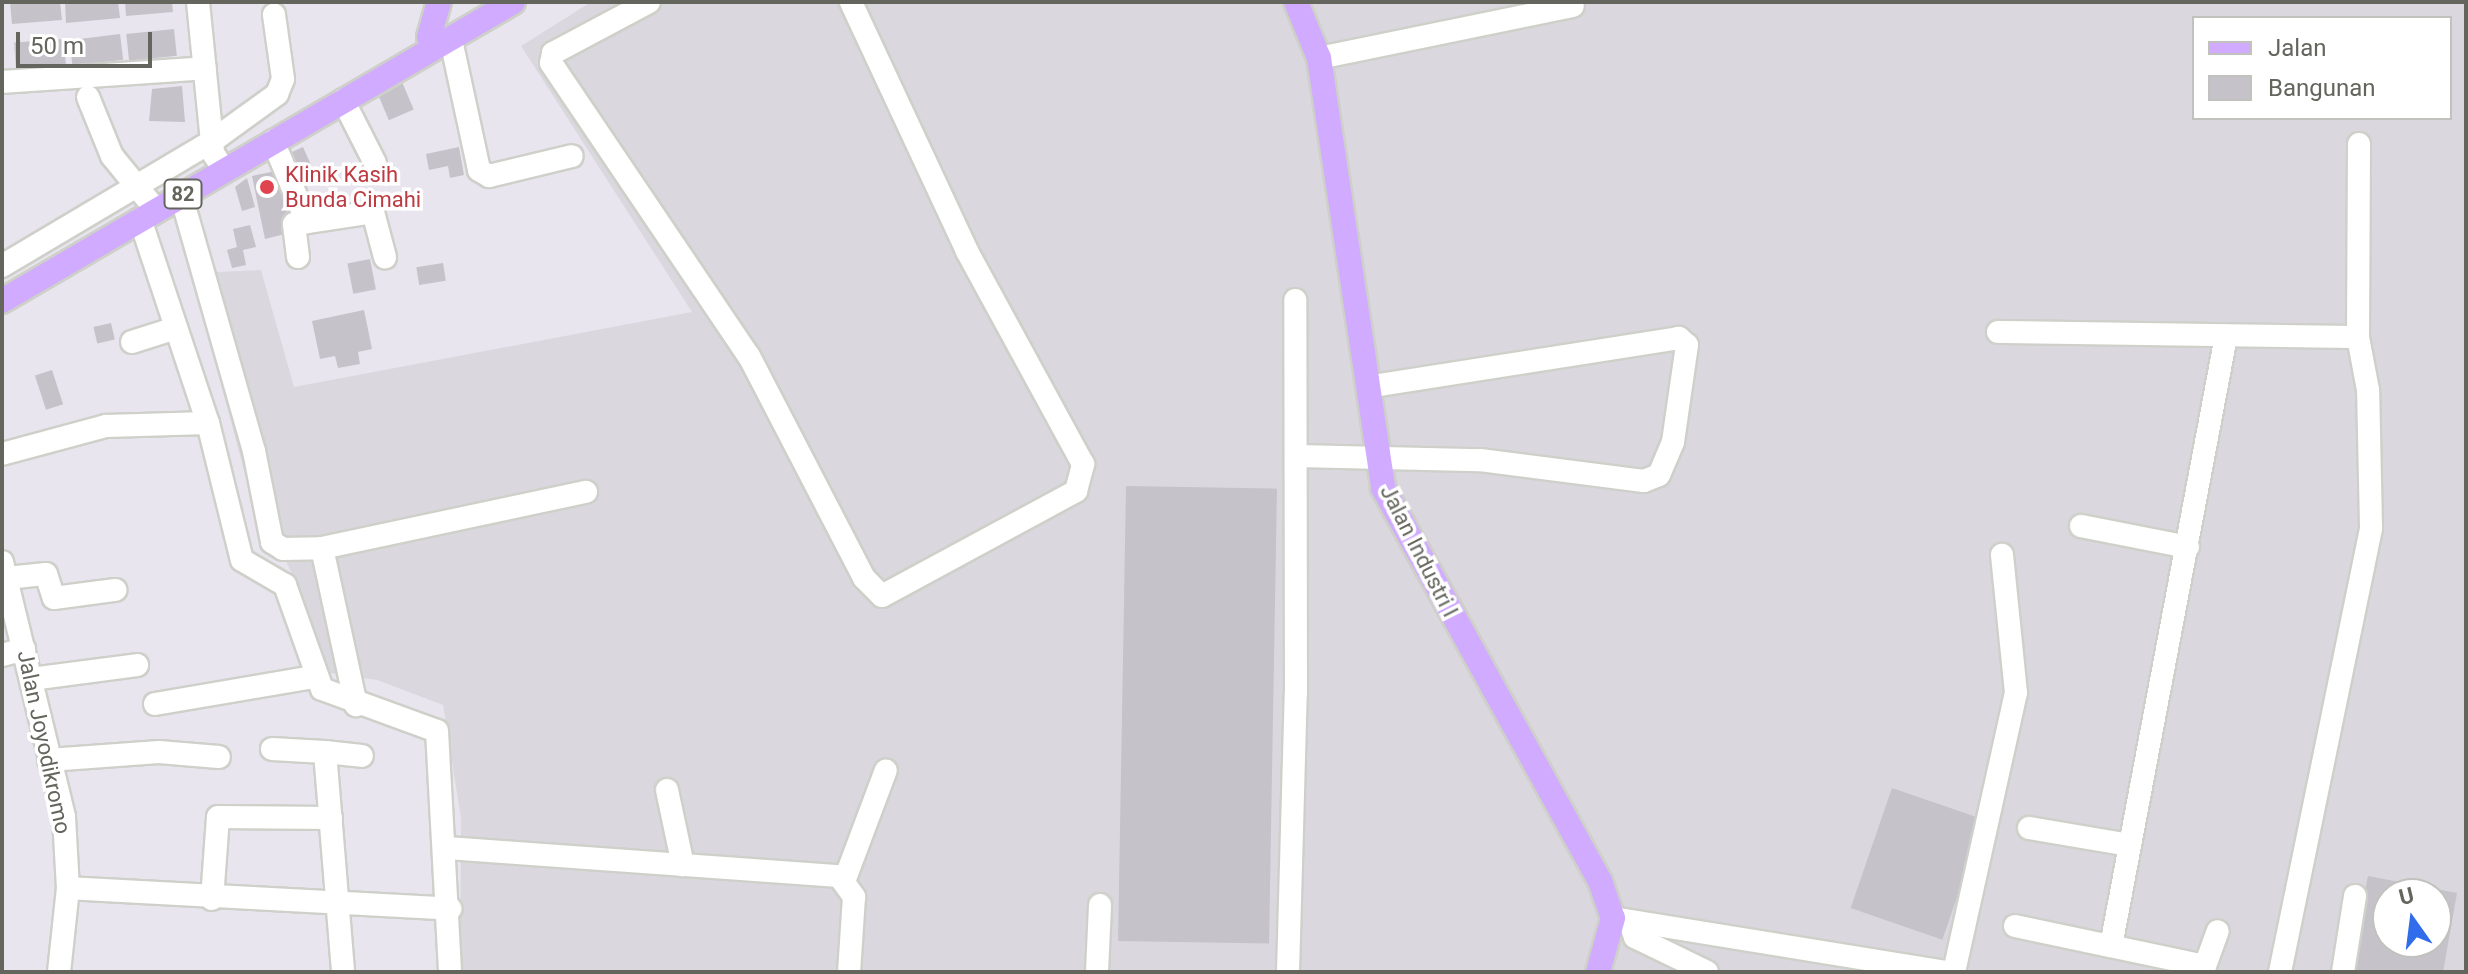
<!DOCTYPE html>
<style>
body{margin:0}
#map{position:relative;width:2468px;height:974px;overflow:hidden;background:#e9e5ef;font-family:Roboto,sans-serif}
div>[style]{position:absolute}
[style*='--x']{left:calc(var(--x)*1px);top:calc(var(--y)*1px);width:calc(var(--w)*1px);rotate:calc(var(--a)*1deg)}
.industrial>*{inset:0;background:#dad8de}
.building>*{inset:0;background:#c5c2ca;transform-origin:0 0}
.roads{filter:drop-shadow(2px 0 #ced0c9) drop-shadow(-2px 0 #ced0c9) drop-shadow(0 2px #ced0c9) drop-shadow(0 -2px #ced0c9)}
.minor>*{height:22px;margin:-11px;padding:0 11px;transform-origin:11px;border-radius:11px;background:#fff}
.major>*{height:24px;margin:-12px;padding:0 12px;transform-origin:12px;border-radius:12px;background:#d0abff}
.dots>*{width:22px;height:22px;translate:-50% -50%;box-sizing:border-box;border:4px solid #fff;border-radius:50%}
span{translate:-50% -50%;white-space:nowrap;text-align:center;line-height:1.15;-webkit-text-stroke:7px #fff;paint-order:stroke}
.shield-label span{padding:2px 6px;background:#fff;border:2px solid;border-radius:6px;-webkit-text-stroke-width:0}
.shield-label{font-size:20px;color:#64665d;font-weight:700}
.health-label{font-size:22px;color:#be3a42}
.left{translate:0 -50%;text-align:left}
.street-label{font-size:22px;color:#64665d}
.frame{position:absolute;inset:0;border:4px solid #64665d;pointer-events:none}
.legend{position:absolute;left:2192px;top:16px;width:260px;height:104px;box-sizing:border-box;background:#fff;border:2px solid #c1c2be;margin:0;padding:10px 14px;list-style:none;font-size:24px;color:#64665d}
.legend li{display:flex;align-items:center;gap:16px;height:40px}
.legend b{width:40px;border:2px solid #c1c2be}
.north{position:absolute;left:2372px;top:878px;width:80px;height:80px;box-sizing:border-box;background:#fff;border:2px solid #c1c2be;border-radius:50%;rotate:346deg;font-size:22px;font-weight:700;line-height:32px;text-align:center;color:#64665d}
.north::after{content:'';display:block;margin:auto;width:28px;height:36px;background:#316cea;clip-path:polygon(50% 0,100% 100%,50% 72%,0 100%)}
.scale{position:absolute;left:16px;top:32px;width:136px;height:36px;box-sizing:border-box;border:4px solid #64665d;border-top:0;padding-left:10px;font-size:24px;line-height:28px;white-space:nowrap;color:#64665d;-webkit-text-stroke:6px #fff;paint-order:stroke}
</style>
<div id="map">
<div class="industrial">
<div style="clip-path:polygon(evenodd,591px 2px,2466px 2px,2466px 972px,460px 972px,461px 818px,443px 705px,377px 680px,330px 673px,299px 588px,247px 482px,192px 273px,261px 270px,294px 387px,692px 312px,521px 46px,591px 2px,2194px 18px,2450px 18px,2450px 118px,2194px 118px,2194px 18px,591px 2px,2388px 894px,2436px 894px,2436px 942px,2388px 942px,2388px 894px)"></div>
</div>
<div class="building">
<div style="clip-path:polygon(10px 2px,60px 2px,62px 20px,12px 24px)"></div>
<div style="clip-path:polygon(65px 2px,118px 2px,120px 18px,66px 23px)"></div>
<div style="clip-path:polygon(125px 2px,172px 2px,173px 12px,126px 16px)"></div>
<div style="left:174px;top:29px;width:27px;height:48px;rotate:84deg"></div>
<div style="left:120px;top:34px;width:26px;height:51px;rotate:83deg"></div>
<div style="left:64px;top:39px;width:29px;height:50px;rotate:86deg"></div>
<div style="left:402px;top:82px;width:30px;height:27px;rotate:67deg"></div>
<div style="clip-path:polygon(182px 86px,185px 122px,149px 121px,152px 89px)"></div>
<div style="left:303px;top:147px;width:22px;height:20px;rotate:66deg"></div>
<div style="clip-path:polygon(459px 147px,464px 175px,450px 178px,448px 166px,429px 170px,426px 154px)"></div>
<div style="clip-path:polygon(276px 171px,293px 232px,265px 239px,252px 176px)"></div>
<div style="clip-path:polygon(247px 178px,255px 207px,242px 211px,235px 187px)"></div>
<div style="clip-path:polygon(250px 225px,256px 247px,243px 250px,246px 265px,232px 268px,227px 250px,237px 247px,233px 229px)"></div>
<div style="left:370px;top:259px;width:31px;height:23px;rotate:79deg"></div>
<div style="left:443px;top:263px;width:18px;height:27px;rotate:81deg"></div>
<div style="clip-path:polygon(364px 310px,372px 349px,358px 352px,360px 364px,338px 368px,335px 356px,320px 359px,312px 321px)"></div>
<div style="left:111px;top:323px;width:17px;height:18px;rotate:77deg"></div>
<div style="left:52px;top:370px;width:36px;height:18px;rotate:72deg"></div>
<div style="left:1126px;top:486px;width:151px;height:455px;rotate:1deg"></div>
<div style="left:1892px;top:788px;width:97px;height:127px;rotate:19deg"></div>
<div style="clip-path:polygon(evenodd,2368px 876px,2457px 893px,2443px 972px,2348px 972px,2368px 876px,2388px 894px,2436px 894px,2436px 942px,2388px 942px,2388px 894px)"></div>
</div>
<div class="roads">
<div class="minor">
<div style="--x:198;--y:2;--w:152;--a:84.3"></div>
<div style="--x:213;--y:153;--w:20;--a:57"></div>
<div style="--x:649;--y:2;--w:109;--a:152"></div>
<div style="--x:553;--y:53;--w:10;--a:101"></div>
<div style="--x:551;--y:63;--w:354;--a:56"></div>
<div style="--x:749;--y:356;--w:250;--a:62.6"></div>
<div style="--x:864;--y:578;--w:25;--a:45"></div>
<div style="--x:882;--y:596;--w:221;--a:-28.4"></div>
<div style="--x:1076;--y:491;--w:28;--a:-75"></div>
<div style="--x:1083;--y:464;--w:243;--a:-118.6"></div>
<div style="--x:967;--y:251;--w:275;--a:-115"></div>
<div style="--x:451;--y:40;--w:133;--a:77.8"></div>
<div style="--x:479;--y:170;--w:12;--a:31"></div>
<div style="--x:489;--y:176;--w:85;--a:-13.5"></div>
<div style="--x:1319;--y:58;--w:259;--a:-11.6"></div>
<div style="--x:2;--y:82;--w:203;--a:-3.9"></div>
<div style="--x:88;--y:97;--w:64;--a:67.9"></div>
<div style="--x:112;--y:156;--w:70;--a:50.8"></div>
<div style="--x:343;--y:100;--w:71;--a:63.1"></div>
<div style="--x:273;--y:141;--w:88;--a:67.2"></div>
<div style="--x:181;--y:195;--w:266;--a:74.1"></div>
<div style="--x:254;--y:451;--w:93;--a:78.8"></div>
<div style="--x:272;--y:542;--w:13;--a:32"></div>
<div style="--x:283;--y:549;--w:39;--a:-1"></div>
<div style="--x:322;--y:548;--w:270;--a:-12"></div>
<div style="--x:140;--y:219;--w:215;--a:71.6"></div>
<div style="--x:208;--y:423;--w:141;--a:76.1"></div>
<div style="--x:242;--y:560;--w:50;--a:30.2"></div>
<div style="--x:285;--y:585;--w:110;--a:70.4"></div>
<div style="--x:322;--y:689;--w:122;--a:20.1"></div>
<div style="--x:437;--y:731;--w:241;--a:86.9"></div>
<div style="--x:298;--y:257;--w:33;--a:-97"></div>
<div style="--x:294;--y:224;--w:80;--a:-8.6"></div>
<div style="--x:373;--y:212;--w:47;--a:75.1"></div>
<div style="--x:2;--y:266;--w:243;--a:-30.7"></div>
<div style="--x:211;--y:142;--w:82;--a:-36"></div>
<div style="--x:277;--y:94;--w:16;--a:-68"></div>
<div style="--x:283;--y:79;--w:65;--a:-98"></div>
<div style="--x:1998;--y:332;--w:360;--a:0.8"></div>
<div style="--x:132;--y:342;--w:46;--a:-17.7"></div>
<div style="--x:2;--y:454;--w:108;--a:-15.1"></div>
<div style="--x:106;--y:426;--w:102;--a:-1.7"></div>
<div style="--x:1297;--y:456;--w:183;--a:1.3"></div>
<div style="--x:1480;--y:460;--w:165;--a:7.3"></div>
<div style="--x:1644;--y:481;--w:16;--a:-22"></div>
<div style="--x:1659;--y:475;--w:36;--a:-67"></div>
<div style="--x:1673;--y:442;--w:98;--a:-81.8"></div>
<div style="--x:1687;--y:345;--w:11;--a:-139"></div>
<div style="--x:1679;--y:338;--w:311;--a:171.1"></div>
<div style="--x:2081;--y:526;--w:109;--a:11.1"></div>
<div style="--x:322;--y:548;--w:161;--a:77.8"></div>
<div style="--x:2;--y:562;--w:262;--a:76.3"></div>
<div style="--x:64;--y:817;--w:71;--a:86.8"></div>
<div style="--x:68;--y:888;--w:84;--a:96.1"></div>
<div style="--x:7;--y:578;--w:39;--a:-6"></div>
<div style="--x:46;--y:574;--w:25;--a:72"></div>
<div style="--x:54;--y:598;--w:62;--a:-7.5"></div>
<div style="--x:2;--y:655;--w:23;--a:-15"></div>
<div style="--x:31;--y:679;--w:107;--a:-7.5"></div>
<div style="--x:155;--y:704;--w:160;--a:-9.7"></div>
<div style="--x:272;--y:749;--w:53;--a:3.2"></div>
<div style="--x:325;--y:752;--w:221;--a:85.3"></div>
<div style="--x:325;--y:752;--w:37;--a:6"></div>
<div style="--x:49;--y:760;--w:110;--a:-4.2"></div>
<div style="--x:159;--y:752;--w:60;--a:4.8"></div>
<div style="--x:667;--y:790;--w:77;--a:78"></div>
<div style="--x:2029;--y:828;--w:102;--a:9.6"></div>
<div style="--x:447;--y:848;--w:393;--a:4.1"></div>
<div style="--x:839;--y:876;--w:26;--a:54"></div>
<div style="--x:854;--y:897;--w:75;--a:93.8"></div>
<div style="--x:845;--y:879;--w:116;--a:-69.4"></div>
<div style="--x:68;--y:888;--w:383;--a:3.1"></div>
<div style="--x:212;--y:899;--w:82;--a:-85.8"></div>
<div style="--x:218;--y:817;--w:113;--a:0.5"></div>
<div style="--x:1613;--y:918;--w:338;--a:9.2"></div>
<div style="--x:1630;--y:922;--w:16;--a:72"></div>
<div style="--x:1635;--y:937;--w:80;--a:25.9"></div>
<div style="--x:2015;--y:926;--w:194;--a:11.9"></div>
<div style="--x:2205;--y:966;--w:37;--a:-70"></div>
<div style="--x:2111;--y:946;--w:621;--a:-79.32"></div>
<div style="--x:1097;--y:972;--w:67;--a:-87.4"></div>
<div style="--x:1288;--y:972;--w:279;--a:-88.4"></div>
<div style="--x:1296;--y:693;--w:393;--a:-90.1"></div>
<div style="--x:1954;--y:972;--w:286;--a:-77.5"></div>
<div style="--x:2016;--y:693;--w:139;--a:-95.8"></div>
<div style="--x:2280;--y:972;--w:453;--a:-78.4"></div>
<div style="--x:2371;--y:528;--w:138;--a:-91.2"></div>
<div style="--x:2368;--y:390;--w:54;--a:-100.7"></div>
<div style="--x:2358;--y:337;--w:193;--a:-89.7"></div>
<div style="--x:2343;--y:972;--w:77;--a:-81"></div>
</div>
<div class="major">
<div style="--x:1296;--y:2;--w:61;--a:67.7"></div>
<div style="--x:1319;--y:58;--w:435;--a:81.5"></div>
<div style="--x:1383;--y:488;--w:449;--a:61.1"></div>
<div style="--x:1600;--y:881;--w:39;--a:71"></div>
<div style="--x:1613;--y:918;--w:56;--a:105.5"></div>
<div style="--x:429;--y:37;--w:36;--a:-74"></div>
<div style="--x:2;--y:301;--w:592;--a:-30.33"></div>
</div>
</div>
<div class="dots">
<div style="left:267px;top:187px;background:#e0444e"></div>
</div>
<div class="shield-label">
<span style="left:183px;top:194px">82</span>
</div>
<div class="health-label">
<span class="left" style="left:285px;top:187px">Klinik Kasih<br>Bunda Cimahi</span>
</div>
<div class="street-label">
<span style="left:1419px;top:551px;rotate:63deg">Jalan Industri I</span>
<span style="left:44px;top:742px;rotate:78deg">Jalan Joyodikromo</span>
</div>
<div class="frame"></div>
<ul class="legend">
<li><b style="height:10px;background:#d0abff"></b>Jalan</li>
<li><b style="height:22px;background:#c5c2ca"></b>Bangunan</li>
</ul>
<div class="north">U</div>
<div class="scale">50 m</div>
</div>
